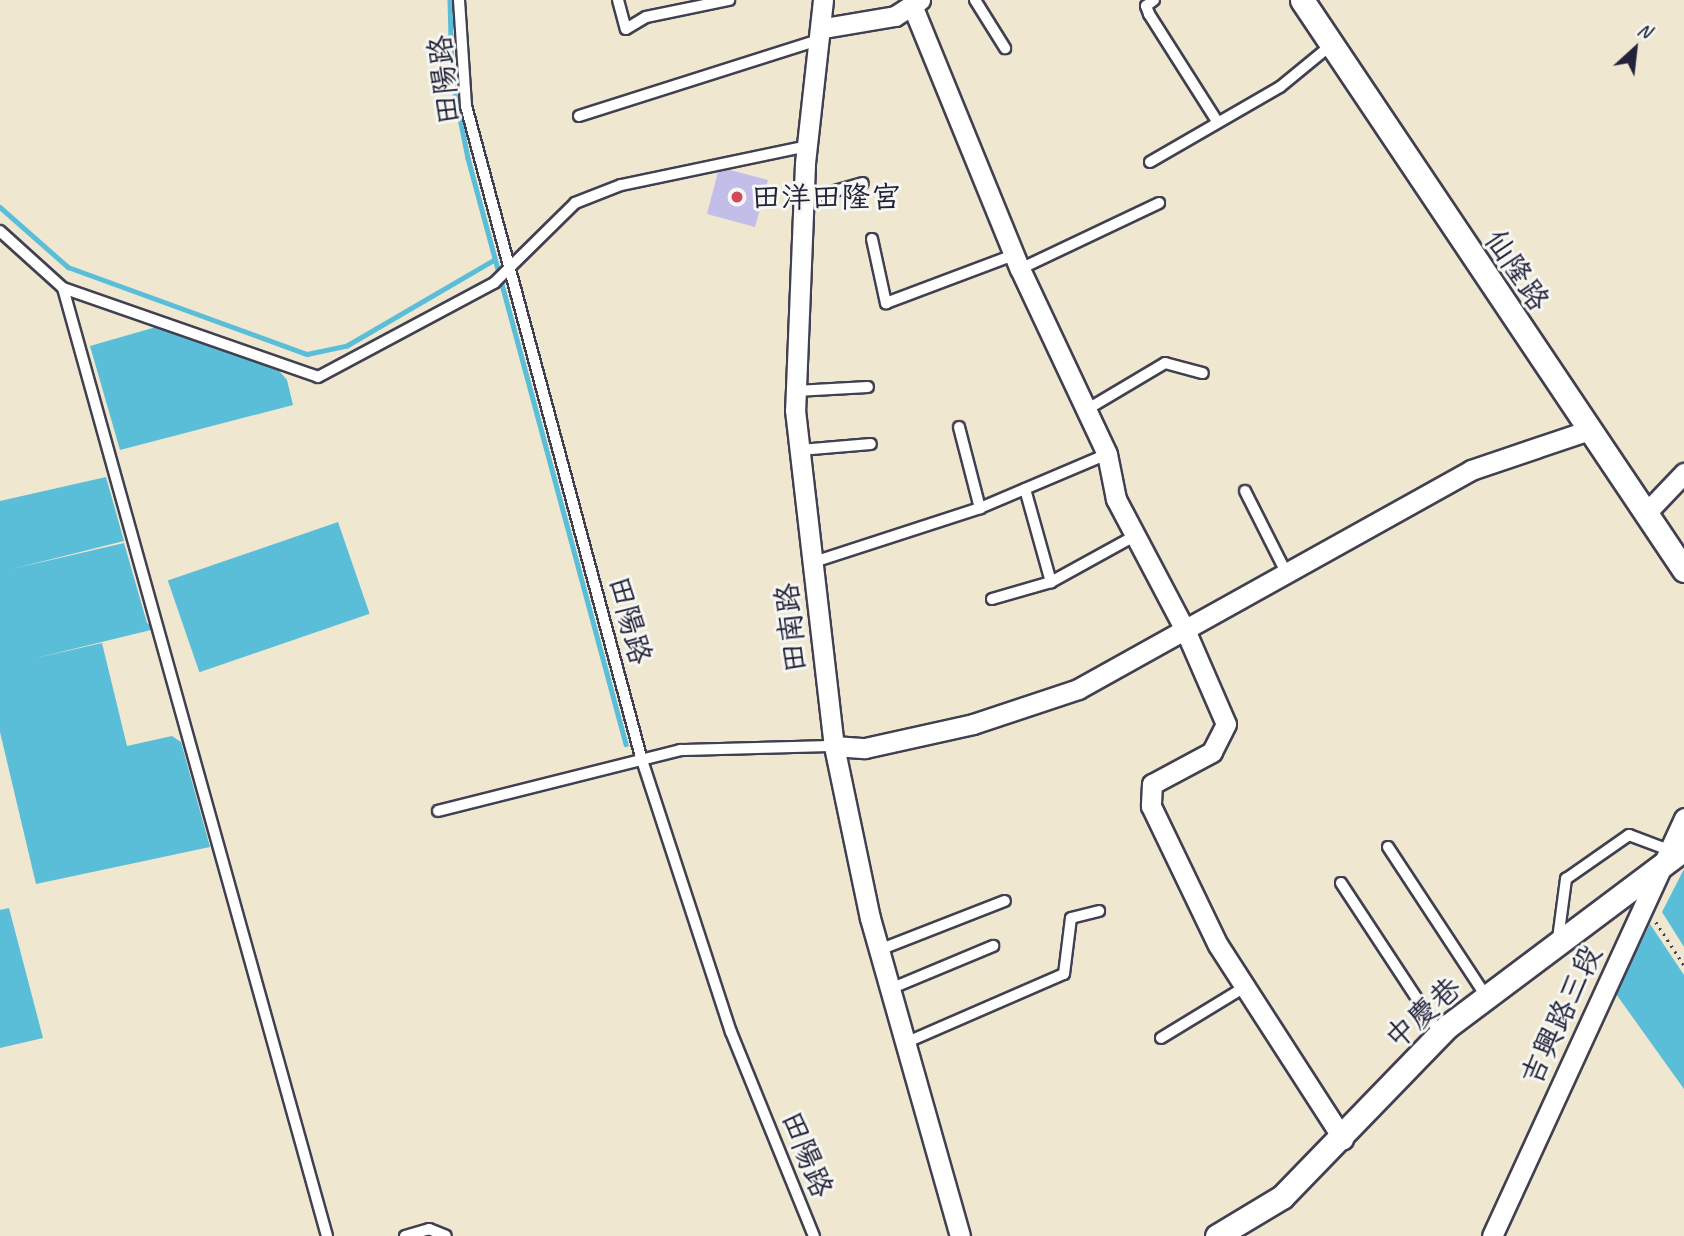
<!DOCTYPE html>
<meta charset="utf-8">
<style>
body{margin:0}
#map{position:relative;width:1684px;height:1236px;overflow:hidden;background:#efe7d0;font-family:Caveat,"LXGW WenKai TC",sans-serif}
div>[style]{position:absolute}
[style*='--x']{left:calc(var(--x)*1px);top:calc(var(--y)*1px);width:calc(var(--w)*1px);rotate:calc(var(--a)*1deg)}
.water>*{inset:0;background:#5abed8;transform-origin:0 0}
.stream>*{height:4.5px;margin:-2.25px;padding:0 2.25px;transform-origin:2.25px;border-radius:2.25px;background:#5abed8}
.building>*{inset:0;background:#c3bdea}
.path>*{height:2.5px;margin-top:-1.25px;transform-origin:0;background:repeating-linear-gradient(90deg,#414051 0 2px,transparent 0 7px)}
.roads{filter:drop-shadow(2px 0 #414051) drop-shadow(-2px 0 #414051) drop-shadow(0 2px #414051) drop-shadow(0 -2px #414051)}
.service>*{height:10px;margin:-5px;padding:0 5px;transform-origin:5px;border-radius:5px;background:#fff}
.minor>*{height:19px;margin:-9.5px;padding:0 9.5px;transform-origin:9.5px;border-radius:9.5px;background:#fff}
.tertiary>*{height:23px;margin:-11.5px;padding:0 11.5px;transform-origin:11.5px;border-radius:11.5px;background:#fff}
.dots>*{width:19px;height:19px;translate:-50% -50%;box-sizing:border-box;border:4px solid #f6f6f2;border-radius:50%}
span{translate:-50% -50%;white-space:nowrap;text-align:center;line-height:1.15;-webkit-text-stroke:6px #f6f6f2;paint-order:stroke}
.street-label{font-size:30px;color:#22223b}
.poi-label{font-size:30px;color:#22223b}
.left{translate:0 -50%;text-align:left}
.north{position:absolute;left:1600px;top:14px;width:70px;height:70px;-webkit-text-stroke:5px #f6f6f2;paint-order:stroke;rotate:27deg;font-size:19px;font-weight:700;line-height:28px;text-align:center;color:#22223b}
.north::after{content:'';display:block;margin:auto;width:24px;height:32px;background:#22223b;clip-path:polygon(50% 0,100% 100%,50% 72%,0 100%)}
</style>
<div id="map">
<div class="water">
<div style="clip-path:polygon(163px 325px,274px 365px,287px 380px,293px 405px,120px 450px,90px 346px)"></div>
<div style="clip-path:polygon(106px 477px,124px 541px,12px 569px,124px 543px,147px 623px,155px 629px,32px 659px,102px 643px,127px 746px,172px 736px,181px 742px,210px 847px,36px 884px,0 732px,0 501px)"></div>
<div style="left:338px;top:522px;width:97px;height:180px;rotate:71deg"></div>
<div style="clip-path:polygon(1684px 869px,1684px 947px,1662px 912px)"></div>
<div style="clip-path:polygon(9px 908px,43px 1038px,0 1048px,0 910px)"></div>
<div style="clip-path:polygon(1650px 924px,1684px 975px,1684px 1089px,1616px 994px)"></div>
</div>
<div class="stream">
<div style="--x:450;--y:0;--w:78;--a:88.5"></div>
<div style="--x:452;--y:78;--w:82;--a:78.7"></div>
<div style="--x:468;--y:158;--w:607;--a:74.91"></div>
<div style="--x:0;--y:207;--w:91;--a:41.4"></div>
<div style="--x:68;--y:267;--w:254;--a:20"></div>
<div style="--x:307;--y:354;--w:40;--a:-12"></div>
<div style="--x:346;--y:346;--w:171;--a:-30.2"></div>
</div>
<div class="building">
<div style="clip-path:polygon(730px 170px,768px 180px,755px 227px,707px 214px,718px 172px)"></div>
</div>
<div class="path">
<div style="--x:1656;--y:922;--w:51;--a:56.9"></div>
</div>
<div class="roads">
<div class="service">
<div style="--x:459;--y:0;--w:106;--a:86.2"></div>
<div style="--x:466;--y:106;--w:674;--a:74.95"></div>
<div style="--x:641;--y:757;--w:289;--a:71.9"></div>
<div style="--x:731;--y:1032;--w:220;--a:67.9"></div>
<div style="--x:618;--y:0;--w:30;--a:75"></div>
<div style="--x:626;--y:29;--w:23;--a:-31"></div>
<div style="--x:646;--y:17;--w:85;--a:-11.6"></div>
<div style="--x:975;--y:0;--w:57;--a:58"></div>
<div style="--x:1154;--y:0;--w:10;--a:143"></div>
<div style="--x:1146;--y:6;--w:9;--a:69"></div>
<div style="--x:1149;--y:14;--w:127;--a:57.6"></div>
<div style="--x:579;--y:116;--w:252;--a:-17.6"></div>
<div style="--x:1150;--y:162;--w:150;--a:-30"></div>
<div style="--x:1280;--y:87;--w:65;--a:-39.4"></div>
<div style="--x:803;--y:200;--w:62;--a:-15.8"></div>
<div style="--x:0;--y:231;--w:85;--a:42.1"></div>
<div style="--x:63;--y:288;--w:984;--a:74.44"></div>
<div style="--x:872;--y:239;--w:66;--a:77.7"></div>
<div style="--x:886;--y:303;--w:137;--a:-20.6"></div>
<div style="--x:1020;--y:269;--w:154;--a:-25.4"></div>
<div style="--x:63;--y:288;--w:270;--a:19.2"></div>
<div style="--x:318;--y:377;--w:200;--a:-28.1"></div>
<div style="--x:494;--y:283;--w:114;--a:-44.6"></div>
<div style="--x:575;--y:203;--w:49;--a:-21.4"></div>
<div style="--x:621;--y:185;--w:190;--a:-11.8"></div>
<div style="--x:796;--y:391;--w:72;--a:-3.2"></div>
<div style="--x:1086;--y:410;--w:92;--a:-30.7"></div>
<div style="--x:1165;--y:363;--w:39;--a:15"></div>
<div style="--x:959;--y:427;--w:84;--a:75.5"></div>
<div style="--x:800;--y:450;--w:71;--a:-4.8"></div>
<div style="--x:1025;--y:489;--w:97;--a:74.4"></div>
<div style="--x:1245;--y:491;--w:91;--a:63.2"></div>
<div style="--x:814;--y:562;--w:175;--a:-18"></div>
<div style="--x:980;--y:508;--w:138;--a:-23"></div>
<div style="--x:992;--y:599;--w:61;--a:-16.1"></div>
<div style="--x:1051;--y:582;--w:94;--a:-28.8"></div>
<div style="--x:438;--y:811;--w:250;--a:-14.1"></div>
<div style="--x:680;--y:750;--w:154;--a:-1.5"></div>
<div style="--x:1388;--y:847;--w:181;--a:56.7"></div>
<div style="--x:1341;--y:883;--w:181;--a:56.7"></div>
<div style="--x:1558;--y:939;--w:61;--a:-82.4"></div>
<div style="--x:1566;--y:879;--w:77;--a:-34.9"></div>
<div style="--x:1629;--y:835;--w:43;--a:20.6"></div>
<div style="--x:879;--y:950;--w:135;--a:-21.3"></div>
<div style="--x:890;--y:989;--w:112;--a:-22.7"></div>
<div style="--x:1161;--y:1038;--w:98;--a:-31.3"></div>
<div style="--x:905;--y:1043;--w:173;--a:-23.5"></div>
<div style="--x:1064;--y:974;--w:56;--a:-82.9"></div>
<div style="--x:1071;--y:918;--w:29;--a:-14"></div>
<div style="--x:405;--y:1236;--w:25;--a:-16"></div>
<div style="--x:429;--y:1229;--w:18;--a:22"></div>
</div>
<div class="minor">
<div style="--x:823;--y:0;--w:165;--a:96.3"></div>
<div style="--x:805;--y:164;--w:246;--a:92.3"></div>
<div style="--x:795;--y:410;--w:338;--a:83.4"></div>
<div style="--x:834;--y:746;--w:176;--a:78.2"></div>
<div style="--x:870;--y:918;--w:330;--a:74.2"></div>
<div style="--x:912;--y:5;--w:285;--a:67.8"></div>
<div style="--x:1020;--y:269;--w:204;--a:64.8"></div>
<div style="--x:1107;--y:454;--w:46;--a:78.7"></div>
<div style="--x:1116;--y:499;--w:150;--a:62.2"></div>
<div style="--x:1186;--y:632;--w:100;--a:66.5"></div>
<div style="--x:1226;--y:724;--w:31;--a:117"></div>
<div style="--x:1212;--y:752;--w:68;--a:151.9"></div>
<div style="--x:1152;--y:784;--w:22;--a:93"></div>
<div style="--x:1151;--y:806;--w:154;--a:64.3"></div>
<div style="--x:1218;--y:945;--w:231;--a:57.2"></div>
<div style="--x:824;--y:28;--w:72;--a:-9.6"></div>
<div style="--x:895;--y:16;--w:30;--a:-33"></div>
<div style="--x:1645;--y:514;--w:57;--a:-46.4"></div>
<div style="--x:834;--y:746;--w:31;--a:4"></div>
<div style="--x:865;--y:748;--w:111;--a:-12.5"></div>
<div style="--x:973;--y:724;--w:111;--a:-18.4"></div>
<div style="--x:1078;--y:689;--w:450;--a:-29.1"></div>
<div style="--x:1471;--y:470;--w:121;--a:-18.7"></div>
<div style="--x:1492;--y:1236;--w:460;--a:-65.3"></div>
</div>
<div class="tertiary">
<div style="--x:1302;--y:0;--w:686;--a:56.17"></div>
<div style="--x:1217;--y:1236;--w:76;--a:-31"></div>
<div style="--x:1282;--y:1197;--w:238;--a:-45.9"></div>
<div style="--x:1448;--y:1026;--w:295;--a:-36.9"></div>
</div>
</div>
<div class="dots">
<div style="left:737px;top:197px;background:#d1495b"></div>
</div>
<div class="street-label">
<span style="left:444px;top:80px;rotate:-96deg">田陽路</span>
<span style="left:1517px;top:270px;rotate:56deg">仙隆路</span>
<span style="left:630px;top:620px;rotate:75deg">田陽路</span>
<span style="left:791px;top:628px;rotate:-96deg">田南路</span>
<span style="left:1423px;top:1013px;rotate:-42deg">中慶巷</span>
<span style="left:1561px;top:1015px;rotate:-65deg">吉興路三段</span>
<span style="left:807px;top:1154px;rotate:68deg">田陽路</span>
</div>
<div class="poi-label">
<span class="left" style="left:751px;top:197px">田洋田隆宮</span>
</div>
<div class="north">N</div>
</div>
